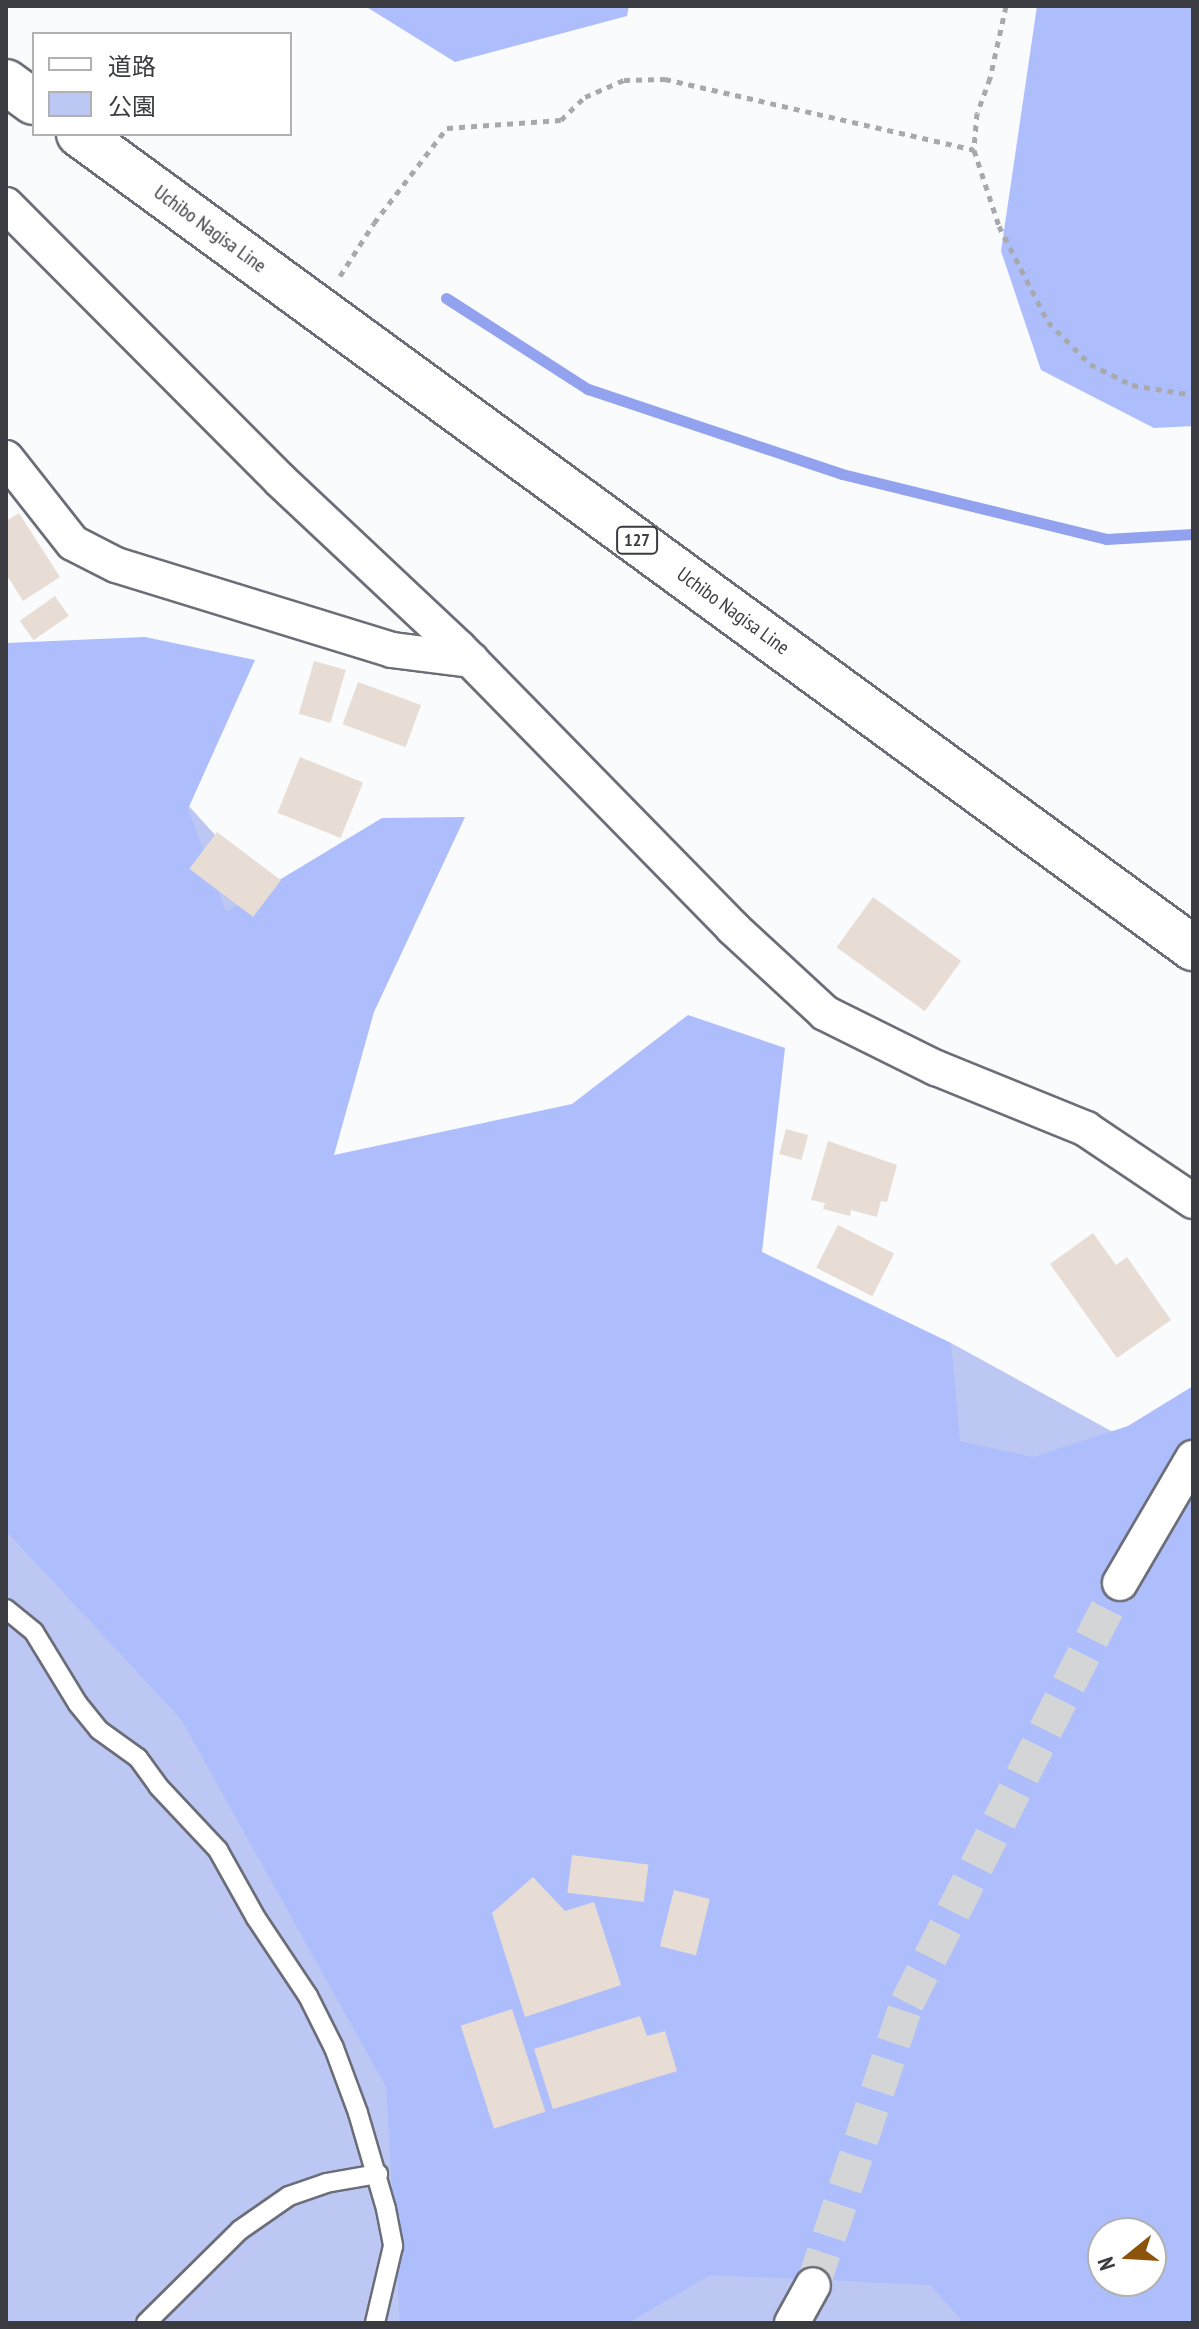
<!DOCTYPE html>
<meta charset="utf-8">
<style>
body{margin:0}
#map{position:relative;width:1199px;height:2329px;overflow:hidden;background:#fafbfd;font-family:"PT Sans Narrow","Noto Sans JP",sans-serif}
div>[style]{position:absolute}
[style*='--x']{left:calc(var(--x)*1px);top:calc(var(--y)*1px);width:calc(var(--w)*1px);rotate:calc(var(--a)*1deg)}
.green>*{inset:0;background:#bcc7f4}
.forest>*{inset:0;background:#aebdfb}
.stream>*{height:11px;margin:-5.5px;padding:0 5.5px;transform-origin:5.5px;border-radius:5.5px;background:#92a2ee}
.building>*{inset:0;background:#e7ddd4;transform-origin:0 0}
.minor-tunnel>*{height:34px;margin-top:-17px;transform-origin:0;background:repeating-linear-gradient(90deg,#d4d5d7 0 34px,transparent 0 51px)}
.path>*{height:5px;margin-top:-2.5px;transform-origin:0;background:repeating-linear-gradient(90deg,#a8a9ac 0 6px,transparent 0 12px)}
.roads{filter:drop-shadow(2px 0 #6b6e78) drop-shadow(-2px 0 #6b6e78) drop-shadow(0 2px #6b6e78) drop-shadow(0 -2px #6b6e78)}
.service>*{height:18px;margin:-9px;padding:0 9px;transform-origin:9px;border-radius:9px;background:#fff}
.minor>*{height:34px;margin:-17px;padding:0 17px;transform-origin:17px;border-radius:17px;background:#fff}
.trunk>*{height:44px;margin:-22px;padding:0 22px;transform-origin:22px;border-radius:22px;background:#fff}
span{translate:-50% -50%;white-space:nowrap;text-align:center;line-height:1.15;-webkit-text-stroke:6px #fff;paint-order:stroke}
.shield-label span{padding:2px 6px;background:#fff;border:2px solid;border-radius:6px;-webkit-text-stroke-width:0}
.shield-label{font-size:18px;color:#3b3c41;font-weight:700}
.street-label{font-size:20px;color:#3b3c41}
.frame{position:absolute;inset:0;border:8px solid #3b3c41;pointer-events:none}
.legend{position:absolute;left:32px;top:32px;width:260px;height:104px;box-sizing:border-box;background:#fff;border:2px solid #b1b1b3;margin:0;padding:10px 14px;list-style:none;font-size:24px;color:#3b3c41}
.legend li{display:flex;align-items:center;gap:16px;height:40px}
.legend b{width:40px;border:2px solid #b1b1b3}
.north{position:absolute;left:1087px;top:2217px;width:80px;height:80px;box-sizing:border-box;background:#fff;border:2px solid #b1b1b3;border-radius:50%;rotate:252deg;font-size:22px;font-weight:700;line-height:32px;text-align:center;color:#3b3c41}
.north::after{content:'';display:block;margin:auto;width:28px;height:36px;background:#8c530b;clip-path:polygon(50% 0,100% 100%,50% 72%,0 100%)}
</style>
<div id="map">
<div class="green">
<div style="clip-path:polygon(6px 714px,157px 771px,344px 977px,227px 1222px,836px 1488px,951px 1343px,1193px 1476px,1103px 2233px,1103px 2281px,1148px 2323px,6px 2323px)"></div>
</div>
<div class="forest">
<div style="clip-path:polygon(365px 6px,629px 6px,627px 16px,455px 62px)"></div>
<div style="clip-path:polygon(1037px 6px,1193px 6px,1193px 426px,1154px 428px,1041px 370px,1001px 251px)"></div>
<div style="clip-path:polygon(evenodd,145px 637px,255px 660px,188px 809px,226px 912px,382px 818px,465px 817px,374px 1012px,334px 1155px,572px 1104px,688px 1015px,785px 1048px,762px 1252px,951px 1343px,960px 1441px,1033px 1457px,1128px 1426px,1193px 1386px,1193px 2323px,964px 2323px,930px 2285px,710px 2275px,628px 2323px,400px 2323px,386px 2087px,181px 1719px,6px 1531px,6px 643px,145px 637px,1103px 2233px,1151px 2233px,1151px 2281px,1103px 2281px,1103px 2233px)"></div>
</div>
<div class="stream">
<div style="--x:446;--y:298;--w:169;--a:32.7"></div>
<div style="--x:588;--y:389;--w:268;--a:18.5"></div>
<div style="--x:842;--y:474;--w:272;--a:13.8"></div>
<div style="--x:1106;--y:539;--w:87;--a:-3.3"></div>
</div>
<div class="building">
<div style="clip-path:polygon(19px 513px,60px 577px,23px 601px,6px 574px,6px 521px)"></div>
<div style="left:55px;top:596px;width:24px;height:43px;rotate:55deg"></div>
<div style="left:314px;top:661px;width:33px;height:55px;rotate:16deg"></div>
<div style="left:358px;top:682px;width:67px;height:45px;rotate:20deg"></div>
<div style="left:300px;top:757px;width:68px;height:60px;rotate:22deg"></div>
<div style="left:217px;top:832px;width:80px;height:46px;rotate:37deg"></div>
<div style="left:873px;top:897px;width:109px;height:62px;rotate:36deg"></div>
<div style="left:786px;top:1129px;width:23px;height:26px;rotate:15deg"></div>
<div style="clip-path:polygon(828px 1141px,897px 1165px,887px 1202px,881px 1201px,877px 1217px,851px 1210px,850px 1216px,823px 1209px,825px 1203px,811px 1200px)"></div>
<div style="left:838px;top:1225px;width:63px;height:48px;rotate:27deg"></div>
<div style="clip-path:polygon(1093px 1233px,1116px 1265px,1127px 1257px,1171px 1320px,1117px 1358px,1050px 1264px)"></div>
<div style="left:572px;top:1855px;width:77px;height:38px;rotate:7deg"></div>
<div style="clip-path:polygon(533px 1877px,565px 1911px,594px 1902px,621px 1985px,525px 2017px,492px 1913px)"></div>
<div style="left:674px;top:1890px;width:37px;height:58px;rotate:14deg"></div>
<div style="left:512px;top:2009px;width:108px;height:54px;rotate:72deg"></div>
<div style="clip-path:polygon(640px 2016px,647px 2036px,665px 2031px,677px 2071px,553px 2109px,534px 2049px)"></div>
</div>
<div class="minor-tunnel">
<div style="--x:813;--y:2285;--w:297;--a:-71.6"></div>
<div style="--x:907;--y:2003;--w:471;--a:-63.1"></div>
</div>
<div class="path">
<div style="--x:1006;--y:6;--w:74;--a:102.5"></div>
<div style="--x:990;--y:78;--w:37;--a:110"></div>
<div style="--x:977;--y:113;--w:37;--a:95"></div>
<div style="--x:974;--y:150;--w:80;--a:71.8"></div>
<div style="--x:999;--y:226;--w:108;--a:63"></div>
<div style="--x:1048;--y:322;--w:59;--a:45"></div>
<div style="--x:1090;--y:364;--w:47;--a:26.6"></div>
<div style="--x:1132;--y:385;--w:62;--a:9.3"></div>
<div style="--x:340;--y:276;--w:63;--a:-57.3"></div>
<div style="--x:374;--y:223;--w:120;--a:-52.5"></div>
<div style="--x:447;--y:128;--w:114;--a:-4"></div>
<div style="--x:561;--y:120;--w:33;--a:-44"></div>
<div style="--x:585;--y:97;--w:43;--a:-23.6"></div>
<div style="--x:624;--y:80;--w:41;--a:-1.4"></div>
<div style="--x:665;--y:79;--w:317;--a:12.9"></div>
</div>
<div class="roads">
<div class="service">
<div style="--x:6;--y:1609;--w:36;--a:39"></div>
<div style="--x:34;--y:1632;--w:84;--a:58.6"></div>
<div style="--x:78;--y:1704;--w:33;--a:51"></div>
<div style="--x:99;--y:1730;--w:48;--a:35.7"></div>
<div style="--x:138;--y:1758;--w:34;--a:54"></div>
<div style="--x:158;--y:1786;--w:88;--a:46.8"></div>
<div style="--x:218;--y:1850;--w:78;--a:60.8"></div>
<div style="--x:256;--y:1918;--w:94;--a:56.3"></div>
<div style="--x:308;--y:1996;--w:58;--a:63.4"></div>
<div style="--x:334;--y:2048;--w:69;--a:69.7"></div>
<div style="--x:358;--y:2113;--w:100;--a:73.7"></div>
<div style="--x:386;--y:2209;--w:38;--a:79"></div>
<div style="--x:393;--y:2246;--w:79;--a:103.2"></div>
<div style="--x:146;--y:2323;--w:132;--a:-44.7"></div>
<div style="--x:240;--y:2230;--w:60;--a:-34.8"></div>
<div style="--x:289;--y:2196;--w:39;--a:-19"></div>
<div style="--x:326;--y:2183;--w:53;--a:-9.8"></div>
</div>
<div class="minor">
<div style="--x:6;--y:205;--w:388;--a:45.1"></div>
<div style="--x:280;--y:480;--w:245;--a:43.2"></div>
<div style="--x:459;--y:648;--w:392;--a:45.6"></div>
<div style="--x:733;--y:928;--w:125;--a:42.7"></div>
<div style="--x:825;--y:1013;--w:124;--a:26.4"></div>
<div style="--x:936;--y:1068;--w:162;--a:22.1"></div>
<div style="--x:1086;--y:1129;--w:129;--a:33.9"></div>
<div style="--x:6;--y:458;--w:108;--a:51.8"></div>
<div style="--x:73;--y:543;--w:48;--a:27.1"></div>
<div style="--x:116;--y:565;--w:289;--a:17.1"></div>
<div style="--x:392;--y:650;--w:80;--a:7.2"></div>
<div style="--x:1120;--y:1583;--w:145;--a:-59.7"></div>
<div style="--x:792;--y:2323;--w:43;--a:-61.1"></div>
</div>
<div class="trunk">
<div style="--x:6;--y:82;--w:34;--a:36"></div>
<div style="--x:79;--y:134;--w:1380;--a:36.16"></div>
</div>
</div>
<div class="shield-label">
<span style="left:637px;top:540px">127</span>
</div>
<div class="street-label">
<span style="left:210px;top:229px;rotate:36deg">Uchibo Nagisa Line</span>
<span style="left:733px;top:611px;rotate:36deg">Uchibo Nagisa Line</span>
</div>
<div class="frame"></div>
<ul class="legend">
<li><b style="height:10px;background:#fff"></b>道路</li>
<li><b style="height:22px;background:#bcc7f4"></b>公園</li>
</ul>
<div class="north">N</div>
</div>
